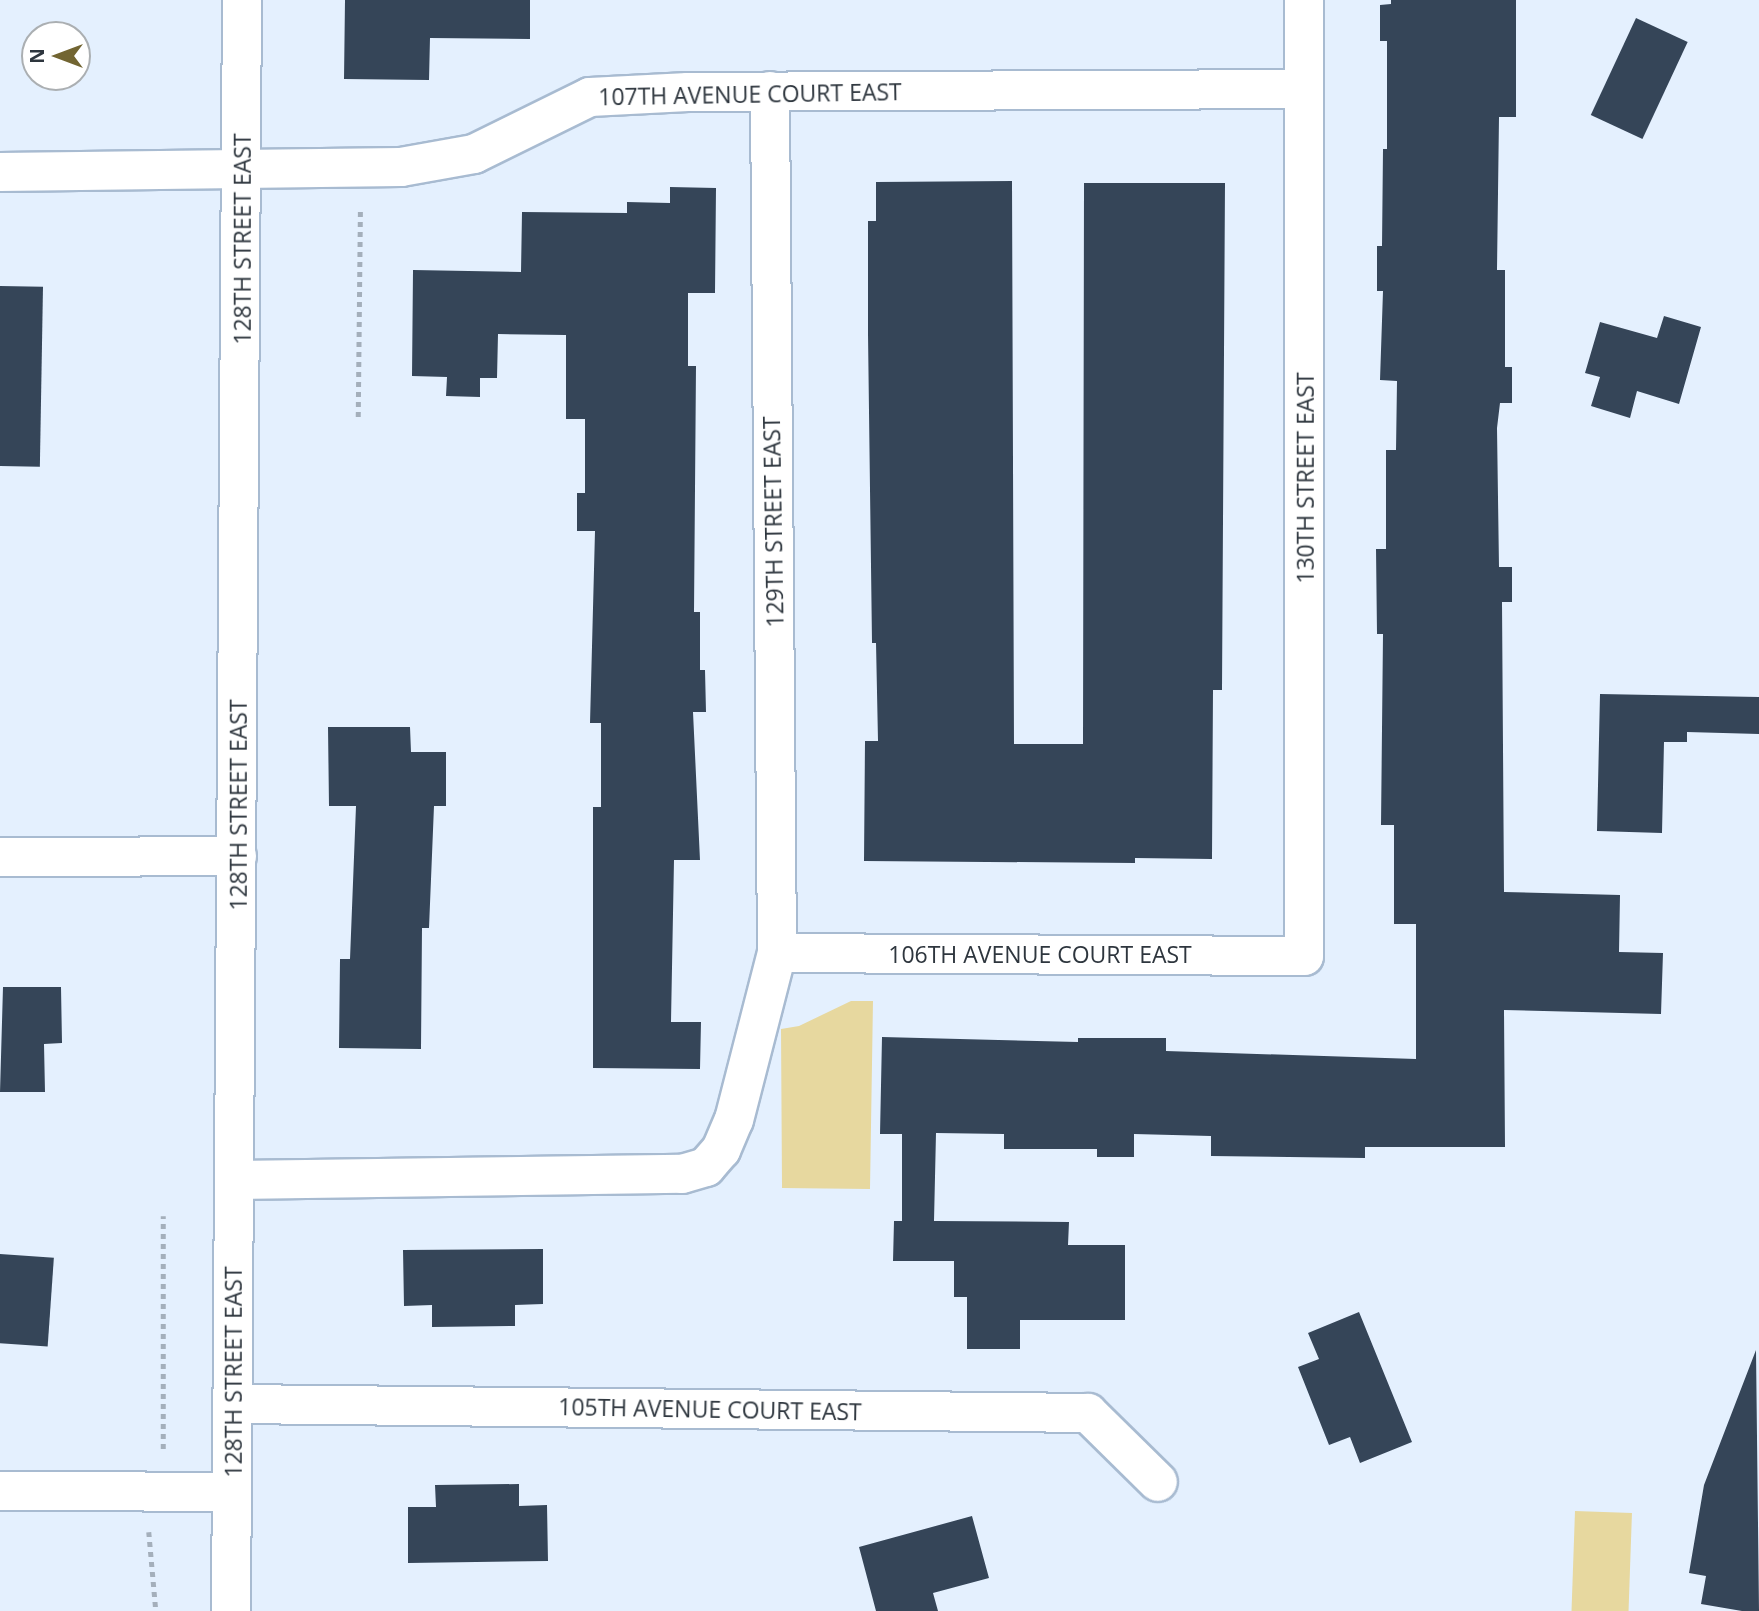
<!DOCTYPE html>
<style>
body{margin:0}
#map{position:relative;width:1759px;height:1611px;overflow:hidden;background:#e4f0fe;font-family:"Open Sans",sans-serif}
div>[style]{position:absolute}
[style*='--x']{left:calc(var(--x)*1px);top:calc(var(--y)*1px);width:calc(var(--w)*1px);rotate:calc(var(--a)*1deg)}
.green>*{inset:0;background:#e7d89f;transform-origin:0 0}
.building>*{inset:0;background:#354558;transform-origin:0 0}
.path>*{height:4.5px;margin-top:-2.25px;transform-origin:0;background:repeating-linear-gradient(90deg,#a4afbb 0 5px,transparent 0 10px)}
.roads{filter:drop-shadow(2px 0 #a8bbd1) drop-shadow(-2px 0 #a8bbd1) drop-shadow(0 2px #a8bbd1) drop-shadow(0 -2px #a8bbd1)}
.minor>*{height:38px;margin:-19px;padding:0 19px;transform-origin:19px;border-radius:19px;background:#fff}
span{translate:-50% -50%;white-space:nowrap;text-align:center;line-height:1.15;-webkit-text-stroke:7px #fff;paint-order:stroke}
.street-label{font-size:23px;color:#2e363e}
.north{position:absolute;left:21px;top:21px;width:70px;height:70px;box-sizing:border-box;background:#fff;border:2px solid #abafb2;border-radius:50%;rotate:270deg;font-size:19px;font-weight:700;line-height:28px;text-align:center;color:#2e363e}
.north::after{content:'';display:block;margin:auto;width:24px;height:32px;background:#726532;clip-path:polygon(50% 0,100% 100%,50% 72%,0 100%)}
</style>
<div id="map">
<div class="green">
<div style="clip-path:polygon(851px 1001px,873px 1001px,870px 1189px,782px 1188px,781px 1029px,799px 1026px)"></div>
<div style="left:1575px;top:1511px;width:57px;height:100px;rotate:2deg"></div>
</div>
<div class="building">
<div style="clip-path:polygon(345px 0,530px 0,530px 39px,430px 38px,429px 80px,344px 79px)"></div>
<div style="clip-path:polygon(1391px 0,1516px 0,1516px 117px,1499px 117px,1497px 270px,1505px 270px,1505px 367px,1512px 367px,1512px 403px,1500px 403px,1497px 428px,1499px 567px,1512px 567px,1512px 602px,1502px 602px,1504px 892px,1620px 895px,1619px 952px,1663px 953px,1661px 1014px,1504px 1010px,1505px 1147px,1365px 1147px,1365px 1158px,1211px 1156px,1211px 1136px,1134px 1134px,1134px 1157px,1097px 1157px,1097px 1149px,1004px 1149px,1004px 1134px,936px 1133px,934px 1221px,1069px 1222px,1068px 1245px,1125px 1245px,1125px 1320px,1020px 1320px,1020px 1349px,967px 1349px,967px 1297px,954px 1297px,954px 1261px,893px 1261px,894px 1221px,902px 1221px,902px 1134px,880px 1134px,882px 1037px,1078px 1042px,1078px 1038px,1166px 1038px,1166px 1051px,1416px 1059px,1416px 924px,1394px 924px,1394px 825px,1381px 825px,1383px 634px,1377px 634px,1376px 549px,1386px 549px,1386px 450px,1396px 450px,1397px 381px,1380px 380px,1383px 291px,1377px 291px,1377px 246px,1382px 246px,1383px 149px,1387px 149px,1387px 41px,1380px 41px,1380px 5px,1391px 4px)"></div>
<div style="left:1636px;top:18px;width:57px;height:107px;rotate:25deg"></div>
<div style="clip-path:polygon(1012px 181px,1014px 744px,1083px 744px,1084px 183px,1225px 183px,1222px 690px,1213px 690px,1212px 859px,1135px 858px,1135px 863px,864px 861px,865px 741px,878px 741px,876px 643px,872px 643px,868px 334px,868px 221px,876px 221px,876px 182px)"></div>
<div style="clip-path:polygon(670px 187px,716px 188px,715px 293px,688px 293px,688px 366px,696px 366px,694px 612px,700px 612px,700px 670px,705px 670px,706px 712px,693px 712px,700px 860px,674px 860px,671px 1022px,701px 1022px,700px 1069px,593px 1068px,593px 807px,601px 807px,601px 723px,590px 723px,595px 531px,577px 531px,577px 493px,585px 493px,585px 419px,566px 419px,566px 335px,498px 334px,497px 378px,480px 378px,480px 397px,446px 396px,447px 377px,412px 376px,413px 270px,521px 272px,522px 212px,627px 213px,627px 202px,670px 203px)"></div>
<div style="left:0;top:286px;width:43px;height:180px;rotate:1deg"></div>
<div style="clip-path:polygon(1664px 316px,1701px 327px,1679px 404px,1637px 391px,1630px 418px,1591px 406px,1600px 377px,1585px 373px,1600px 322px,1657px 338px)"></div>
<div style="clip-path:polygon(1600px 694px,1759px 697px,1759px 734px,1687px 732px,1687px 742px,1664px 742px,1662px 833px,1597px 831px)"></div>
<div style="clip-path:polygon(328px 727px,410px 727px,411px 752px,446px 752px,446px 806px,434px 806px,429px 928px,422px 928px,421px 1049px,339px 1048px,340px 959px,350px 959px,356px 806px,329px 806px)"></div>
<div style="clip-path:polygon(3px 987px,61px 987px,62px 1043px,44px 1044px,45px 1092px,0 1092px)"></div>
<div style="clip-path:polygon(543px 1249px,543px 1304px,515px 1305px,515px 1326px,432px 1327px,432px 1305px,404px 1306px,403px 1250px)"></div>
<div style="left:0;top:1254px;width:54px;height:89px;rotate:4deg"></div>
<div style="clip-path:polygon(1359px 1312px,1412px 1442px,1360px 1463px,1350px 1437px,1329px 1445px,1298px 1367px,1319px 1359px,1308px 1333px)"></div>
<div style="clip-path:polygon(1756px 1350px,1759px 1611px,1742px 1611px,1701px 1604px,1706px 1576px,1689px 1573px,1704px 1485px)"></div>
<div style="clip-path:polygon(519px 1484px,519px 1506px,547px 1505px,548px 1561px,408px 1563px,408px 1507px,436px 1507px,435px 1485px)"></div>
<div style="clip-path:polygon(972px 1516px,989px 1578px,933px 1593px,938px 1611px,876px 1611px,859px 1547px)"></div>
</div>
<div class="path">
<div style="--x:358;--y:417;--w:207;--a:-89.4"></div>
<div style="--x:163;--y:1449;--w:233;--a:-90"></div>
<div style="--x:149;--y:1532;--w:79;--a:84.9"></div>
</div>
<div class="roads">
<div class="minor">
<div style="--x:0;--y:172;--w:401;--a:-0.7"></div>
<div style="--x:401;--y:167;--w:74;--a:-10.1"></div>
<div style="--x:474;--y:154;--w:129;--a:-26.2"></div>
<div style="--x:590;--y:97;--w:98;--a:-2.9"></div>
<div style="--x:688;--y:92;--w:616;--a:-0.28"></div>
<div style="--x:0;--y:857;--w:237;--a:-0.2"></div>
<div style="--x:777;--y:953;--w:527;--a:0.33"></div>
<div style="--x:1304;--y:956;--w:956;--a:-90"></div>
<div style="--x:235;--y:1180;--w:447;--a:-0.8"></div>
<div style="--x:682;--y:1174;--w:25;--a:-16"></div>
<div style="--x:706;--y:1167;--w:23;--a:-49"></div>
<div style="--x:721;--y:1150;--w:33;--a:-67"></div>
<div style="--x:734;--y:1120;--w:172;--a:-75.6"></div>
<div style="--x:777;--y:953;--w:862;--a:-90.47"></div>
<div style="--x:233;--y:1404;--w:855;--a:0.6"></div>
<div style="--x:1088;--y:1413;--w:98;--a:44.6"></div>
<div style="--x:0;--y:1491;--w:232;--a:0.2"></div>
<div style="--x:231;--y:1611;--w:1611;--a:-89.61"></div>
</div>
</div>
<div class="street-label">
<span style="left:750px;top:94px;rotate:-1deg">107TH AVENUE COURT EAST</span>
<span style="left:242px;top:239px;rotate:-90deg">128TH STREET EAST</span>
<span style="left:1305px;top:478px;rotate:-90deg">130TH STREET EAST</span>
<span style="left:773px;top:522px;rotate:-91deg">129TH STREET EAST</span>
<span style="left:238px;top:805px;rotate:-90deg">128TH STREET EAST</span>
<span style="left:1040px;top:954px">106TH AVENUE COURT EAST</span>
<span style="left:233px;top:1372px;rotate:-90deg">128TH STREET EAST</span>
<span style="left:710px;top:1409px;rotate:1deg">105TH AVENUE COURT EAST</span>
</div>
<div class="north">N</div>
</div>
